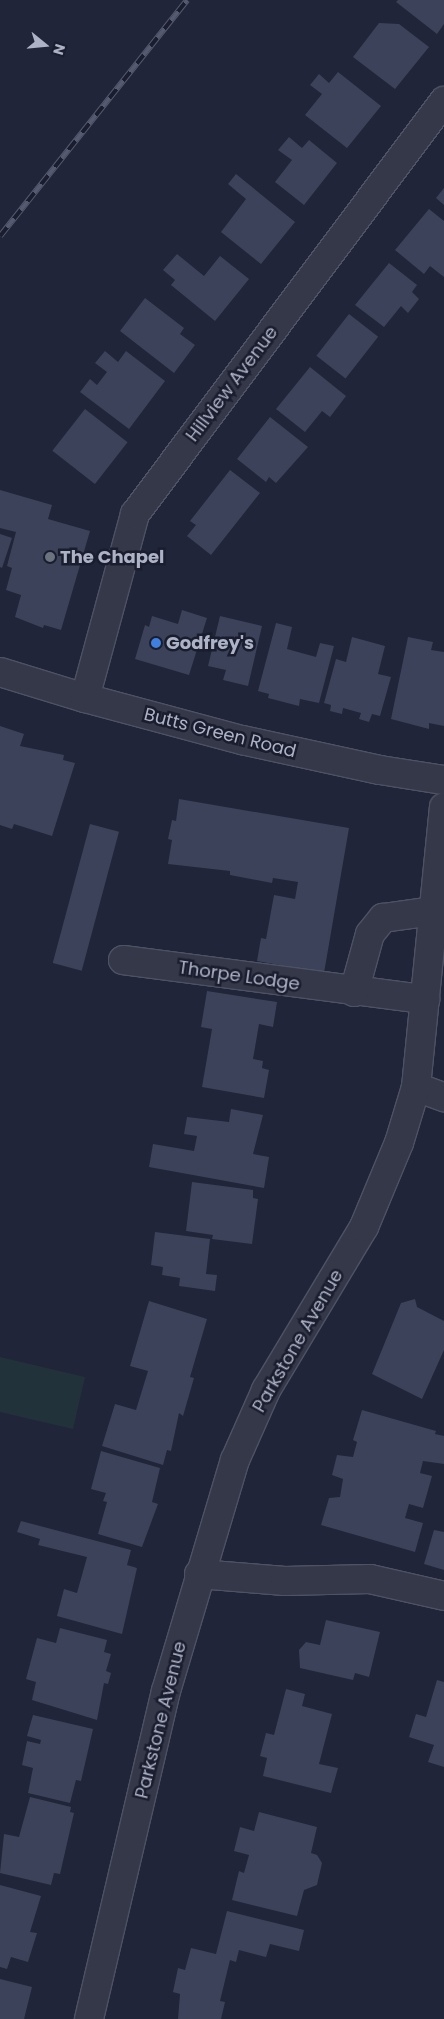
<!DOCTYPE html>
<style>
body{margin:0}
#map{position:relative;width:444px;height:2019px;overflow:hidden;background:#202539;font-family:Poppins,sans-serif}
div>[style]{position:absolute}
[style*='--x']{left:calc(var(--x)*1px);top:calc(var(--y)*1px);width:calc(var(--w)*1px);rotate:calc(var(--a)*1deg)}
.green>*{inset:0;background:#22323a}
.building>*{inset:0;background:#3c4259;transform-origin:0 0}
.roads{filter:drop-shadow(1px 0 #4e5264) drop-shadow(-1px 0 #4e5264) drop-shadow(0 1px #4e5264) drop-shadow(0 -1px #4e5264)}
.minor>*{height:28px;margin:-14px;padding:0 14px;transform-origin:14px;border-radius:14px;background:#343849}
.rail>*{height:5.5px;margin-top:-2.75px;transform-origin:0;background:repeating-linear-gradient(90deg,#191d2e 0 11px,#565a70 0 22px);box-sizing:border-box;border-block:1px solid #565a70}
.dots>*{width:14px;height:14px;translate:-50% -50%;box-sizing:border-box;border:2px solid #191d2e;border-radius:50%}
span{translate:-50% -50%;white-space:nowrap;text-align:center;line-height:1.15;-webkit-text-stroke:5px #191d2e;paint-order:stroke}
.street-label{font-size:18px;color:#aeb2c6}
.poi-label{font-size:18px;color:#aeb2c6;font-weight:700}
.left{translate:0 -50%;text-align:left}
.north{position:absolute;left:20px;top:20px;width:50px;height:50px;-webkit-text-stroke:4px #191d2e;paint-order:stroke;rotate:107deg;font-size:14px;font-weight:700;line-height:20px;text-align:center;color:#aeb2c6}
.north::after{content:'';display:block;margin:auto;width:18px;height:22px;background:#aeb2c6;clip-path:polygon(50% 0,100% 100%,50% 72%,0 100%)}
</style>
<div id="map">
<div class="green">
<div style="clip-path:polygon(0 1357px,85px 1377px,73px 1429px,0 1412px)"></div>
</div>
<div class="building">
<div style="clip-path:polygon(398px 0,444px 0,444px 24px,437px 34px,396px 2px)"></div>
<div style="clip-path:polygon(379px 23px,399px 24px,429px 47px,395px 89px,353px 57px)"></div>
<div style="clip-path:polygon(338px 72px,381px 106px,347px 148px,305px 115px,322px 94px,310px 85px,319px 74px,329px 83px)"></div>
<div style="clip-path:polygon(289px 137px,302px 148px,309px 140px,337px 163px,304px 205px,275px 182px,292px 160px,278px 150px)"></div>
<div style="clip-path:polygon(236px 174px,295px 222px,261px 264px,221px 232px,246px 199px,228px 184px)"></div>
<div style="clip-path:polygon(444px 188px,444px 205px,436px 198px)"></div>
<div style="clip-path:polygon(429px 209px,444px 221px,444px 277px,430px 266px,424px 274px,395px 250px)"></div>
<div style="clip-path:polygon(177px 254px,204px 276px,220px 256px,249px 279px,215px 321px,171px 285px,175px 280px,163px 270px)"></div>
<div style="clip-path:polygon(389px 263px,417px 285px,412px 292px,419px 299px,408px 313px,401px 306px,384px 327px,355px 305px)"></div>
<div style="clip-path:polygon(145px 298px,184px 328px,180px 334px,195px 345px,174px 373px,120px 331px)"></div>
<div style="left:349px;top:314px;width:37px;height:53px;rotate:38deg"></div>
<div style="clip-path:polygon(105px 351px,118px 362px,126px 351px,165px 381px,129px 429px,80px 392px,90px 379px,97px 385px,107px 372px,95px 363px)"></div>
<div style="clip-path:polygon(310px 367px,346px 396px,330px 417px,322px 411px,305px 432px,276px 409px)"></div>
<div style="left:85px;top:409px;width:54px;height:53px;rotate:38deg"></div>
<div style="clip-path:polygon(270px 417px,308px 447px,276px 483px,269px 477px,266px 482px,237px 459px)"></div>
<div style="clip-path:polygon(230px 470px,260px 493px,211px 555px,187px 536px,196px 525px,190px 521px)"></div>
<div style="clip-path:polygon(0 490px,52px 505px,48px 519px,90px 531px,61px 630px,44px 625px,43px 628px,15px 617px,21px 595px,6px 590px,12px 568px,7px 566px,16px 532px,0 528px)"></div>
<div style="clip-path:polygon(0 534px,12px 538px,2px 568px,0 567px)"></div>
<div style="clip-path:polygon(182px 610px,207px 618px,189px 675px,135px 659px,145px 625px,149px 627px,152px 616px,178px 624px)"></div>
<div style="clip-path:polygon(220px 616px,262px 626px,248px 686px,223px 680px,226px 670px,208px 666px)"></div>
<div style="clip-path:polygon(276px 623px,292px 627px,287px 649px,316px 657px,320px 643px,334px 646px,319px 703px,300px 699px,299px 706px,268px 698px,269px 694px,258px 691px)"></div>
<div style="clip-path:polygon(352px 637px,385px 646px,378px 674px,391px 677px,380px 716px,372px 714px,369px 722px,359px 719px,361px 713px,343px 708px,342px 714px,330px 711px,331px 705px,324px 703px,336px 659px,346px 662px)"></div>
<div style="clip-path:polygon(408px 637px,433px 642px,431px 650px,444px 652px,444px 726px,429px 723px,429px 729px,391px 719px)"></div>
<div style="clip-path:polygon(0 726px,24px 734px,20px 746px,64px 755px,63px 760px,75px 763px,52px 836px,14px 824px,12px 829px,0 825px)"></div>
<div style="clip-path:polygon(179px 799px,349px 828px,324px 973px,257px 961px,261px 938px,266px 939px,274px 895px,295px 899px,298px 882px,273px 878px,272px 883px,230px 875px,230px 871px,168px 864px,172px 840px,168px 839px,172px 820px,176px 821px)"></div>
<div style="left:90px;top:824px;width:30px;height:144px;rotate:15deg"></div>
<div style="clip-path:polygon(207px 991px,277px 1002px,273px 1027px,259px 1024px,253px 1059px,263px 1061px,262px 1068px,269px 1070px,264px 1098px,202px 1087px,212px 1029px,201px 1027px)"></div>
<div style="clip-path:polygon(231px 1109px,263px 1115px,253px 1154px,269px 1157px,264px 1188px,149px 1167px,153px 1144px,194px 1151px,197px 1136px,184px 1134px,187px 1117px,229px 1122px)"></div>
<div style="clip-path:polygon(192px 1182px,253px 1190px,253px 1198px,258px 1199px,252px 1244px,212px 1239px,213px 1235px,186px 1231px)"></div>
<div style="clip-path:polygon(155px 1232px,210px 1239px,206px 1274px,217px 1275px,215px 1291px,179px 1286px,180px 1278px,162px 1275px,163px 1267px,151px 1265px)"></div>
<div style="clip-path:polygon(415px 1299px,417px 1307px,444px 1321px,444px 1350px,422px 1399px,372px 1374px,401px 1303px)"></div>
<div style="clip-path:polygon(149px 1301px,207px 1319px,190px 1377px,194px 1378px,183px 1416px,179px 1413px,171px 1451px,167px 1450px,163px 1465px,102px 1446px,115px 1404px,136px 1410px,148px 1371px,130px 1366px)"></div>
<div style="clip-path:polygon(362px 1410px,436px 1431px,435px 1434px,444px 1436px,444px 1464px,423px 1461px,420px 1473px,432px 1476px,423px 1508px,409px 1504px,405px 1518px,423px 1523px,415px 1552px,321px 1525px,329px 1498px,340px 1497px,343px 1479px,332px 1475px,337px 1455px,353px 1457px,357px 1442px,353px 1440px)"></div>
<div style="clip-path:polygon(101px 1451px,160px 1468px,152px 1502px,158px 1504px,142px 1547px,98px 1534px,107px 1502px,103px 1501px,106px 1493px,91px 1489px)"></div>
<div style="clip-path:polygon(21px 1521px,131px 1550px,127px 1565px,137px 1568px,122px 1634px,57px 1616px,64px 1589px,77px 1593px,87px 1557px,38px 1545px,40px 1539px,17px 1532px)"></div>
<div style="clip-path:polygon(434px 1530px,444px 1532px,444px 1570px,424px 1564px)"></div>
<div style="clip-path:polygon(326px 1620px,380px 1632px,369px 1677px,355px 1673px,353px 1680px,300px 1668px,299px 1650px,306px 1642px,320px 1645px)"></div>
<div style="clip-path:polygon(60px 1628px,107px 1640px,104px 1652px,111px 1654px,106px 1671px,111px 1673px,108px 1684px,104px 1683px,97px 1720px,32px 1700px,36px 1682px,26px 1679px,37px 1638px,56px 1643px)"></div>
<div style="clip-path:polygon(437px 1680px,444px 1682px,444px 1767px,428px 1762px,434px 1745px,409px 1737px,416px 1714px,426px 1717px)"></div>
<div style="clip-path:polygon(286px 1689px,305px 1694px,302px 1706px,332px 1714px,319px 1764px,338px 1768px,331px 1793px,263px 1776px,267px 1758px,260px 1756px,266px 1733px,274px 1735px)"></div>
<div style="clip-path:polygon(33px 1715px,93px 1729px,81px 1781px,76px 1780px,70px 1803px,28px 1793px,33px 1768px,22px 1765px,27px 1741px,40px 1744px,41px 1740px,27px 1736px)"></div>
<div style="clip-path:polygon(30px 1797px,71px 1807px,70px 1812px,74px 1813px,60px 1874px,54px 1873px,51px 1885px,0 1873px,4px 1834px,19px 1837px)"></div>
<div style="clip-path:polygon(259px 1812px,317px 1827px,311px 1853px,317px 1855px,322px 1863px,317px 1885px,304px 1890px,297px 1916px,232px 1900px,239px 1871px,244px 1873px,249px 1855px,234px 1851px,240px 1827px,254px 1831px)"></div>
<div style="clip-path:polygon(0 1885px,41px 1896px,30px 1932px,37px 1933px,28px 1962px,11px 1957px,7px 1969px,0 1967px)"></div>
<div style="clip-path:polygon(227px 1911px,304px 1930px,299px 1951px,270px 1944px,266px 1957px,239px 1950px,236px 1962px,230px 1960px,220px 2001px,225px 2002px,221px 2019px,178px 2019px,180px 1994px,173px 1992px,178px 1968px,185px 1970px,191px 1948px,216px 1954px)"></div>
<div style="clip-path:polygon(0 1979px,32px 1987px,24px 2019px,0 2019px)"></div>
</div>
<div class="roads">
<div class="minor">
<div style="--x:0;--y:672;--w:89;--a:17"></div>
<div style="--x:85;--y:698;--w:163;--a:15"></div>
<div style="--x:242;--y:740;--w:141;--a:12.3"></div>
<div style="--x:380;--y:770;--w:65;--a:8.9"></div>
<div style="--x:85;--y:698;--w:191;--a:-74.8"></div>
<div style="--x:135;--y:514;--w:516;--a:-53.2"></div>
<div style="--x:123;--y:960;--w:305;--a:7.4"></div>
<div style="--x:354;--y:992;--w:60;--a:-74.6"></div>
<div style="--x:370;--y:934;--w:21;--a:-51"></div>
<div style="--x:383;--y:918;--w:50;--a:-8"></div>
<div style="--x:416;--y:1087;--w:30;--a:20"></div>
<div style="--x:199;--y:1574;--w:86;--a:4.7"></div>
<div style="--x:285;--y:1581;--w:85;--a:-1.3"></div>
<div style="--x:370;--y:1579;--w:76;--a:12.9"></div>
<div style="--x:89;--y:2019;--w:337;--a:-76.8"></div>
<div style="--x:166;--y:1691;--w:241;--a:-73.4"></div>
<div style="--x:235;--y:1460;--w:77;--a:-66.1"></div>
<div style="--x:266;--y:1390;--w:190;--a:-59"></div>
<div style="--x:364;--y:1227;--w:91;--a:-67.4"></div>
<div style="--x:399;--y:1143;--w:59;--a:-73.1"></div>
<div style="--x:416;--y:1087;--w:281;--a:-84.3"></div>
</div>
</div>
<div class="rail">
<div style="--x:0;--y:236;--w:301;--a:-51.6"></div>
</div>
<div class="dots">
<div style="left:50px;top:557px;background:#6b7280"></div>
<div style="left:156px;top:643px;background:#3f7fe0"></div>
</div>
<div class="street-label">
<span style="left:232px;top:384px;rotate:-53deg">Hillview Avenue</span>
<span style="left:220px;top:733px;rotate:14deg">Butts Green Road</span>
<span style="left:239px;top:976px;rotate:8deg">Thorpe Lodge</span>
<span style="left:298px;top:1341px;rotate:-60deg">Parkstone Avenue</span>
<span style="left:161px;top:1720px;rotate:-76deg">Parkstone Avenue</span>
</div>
<div class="poi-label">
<span class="left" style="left:60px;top:557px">The Chapel</span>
<span class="left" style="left:166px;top:643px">Godfrey's</span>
</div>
<div class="north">N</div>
</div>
